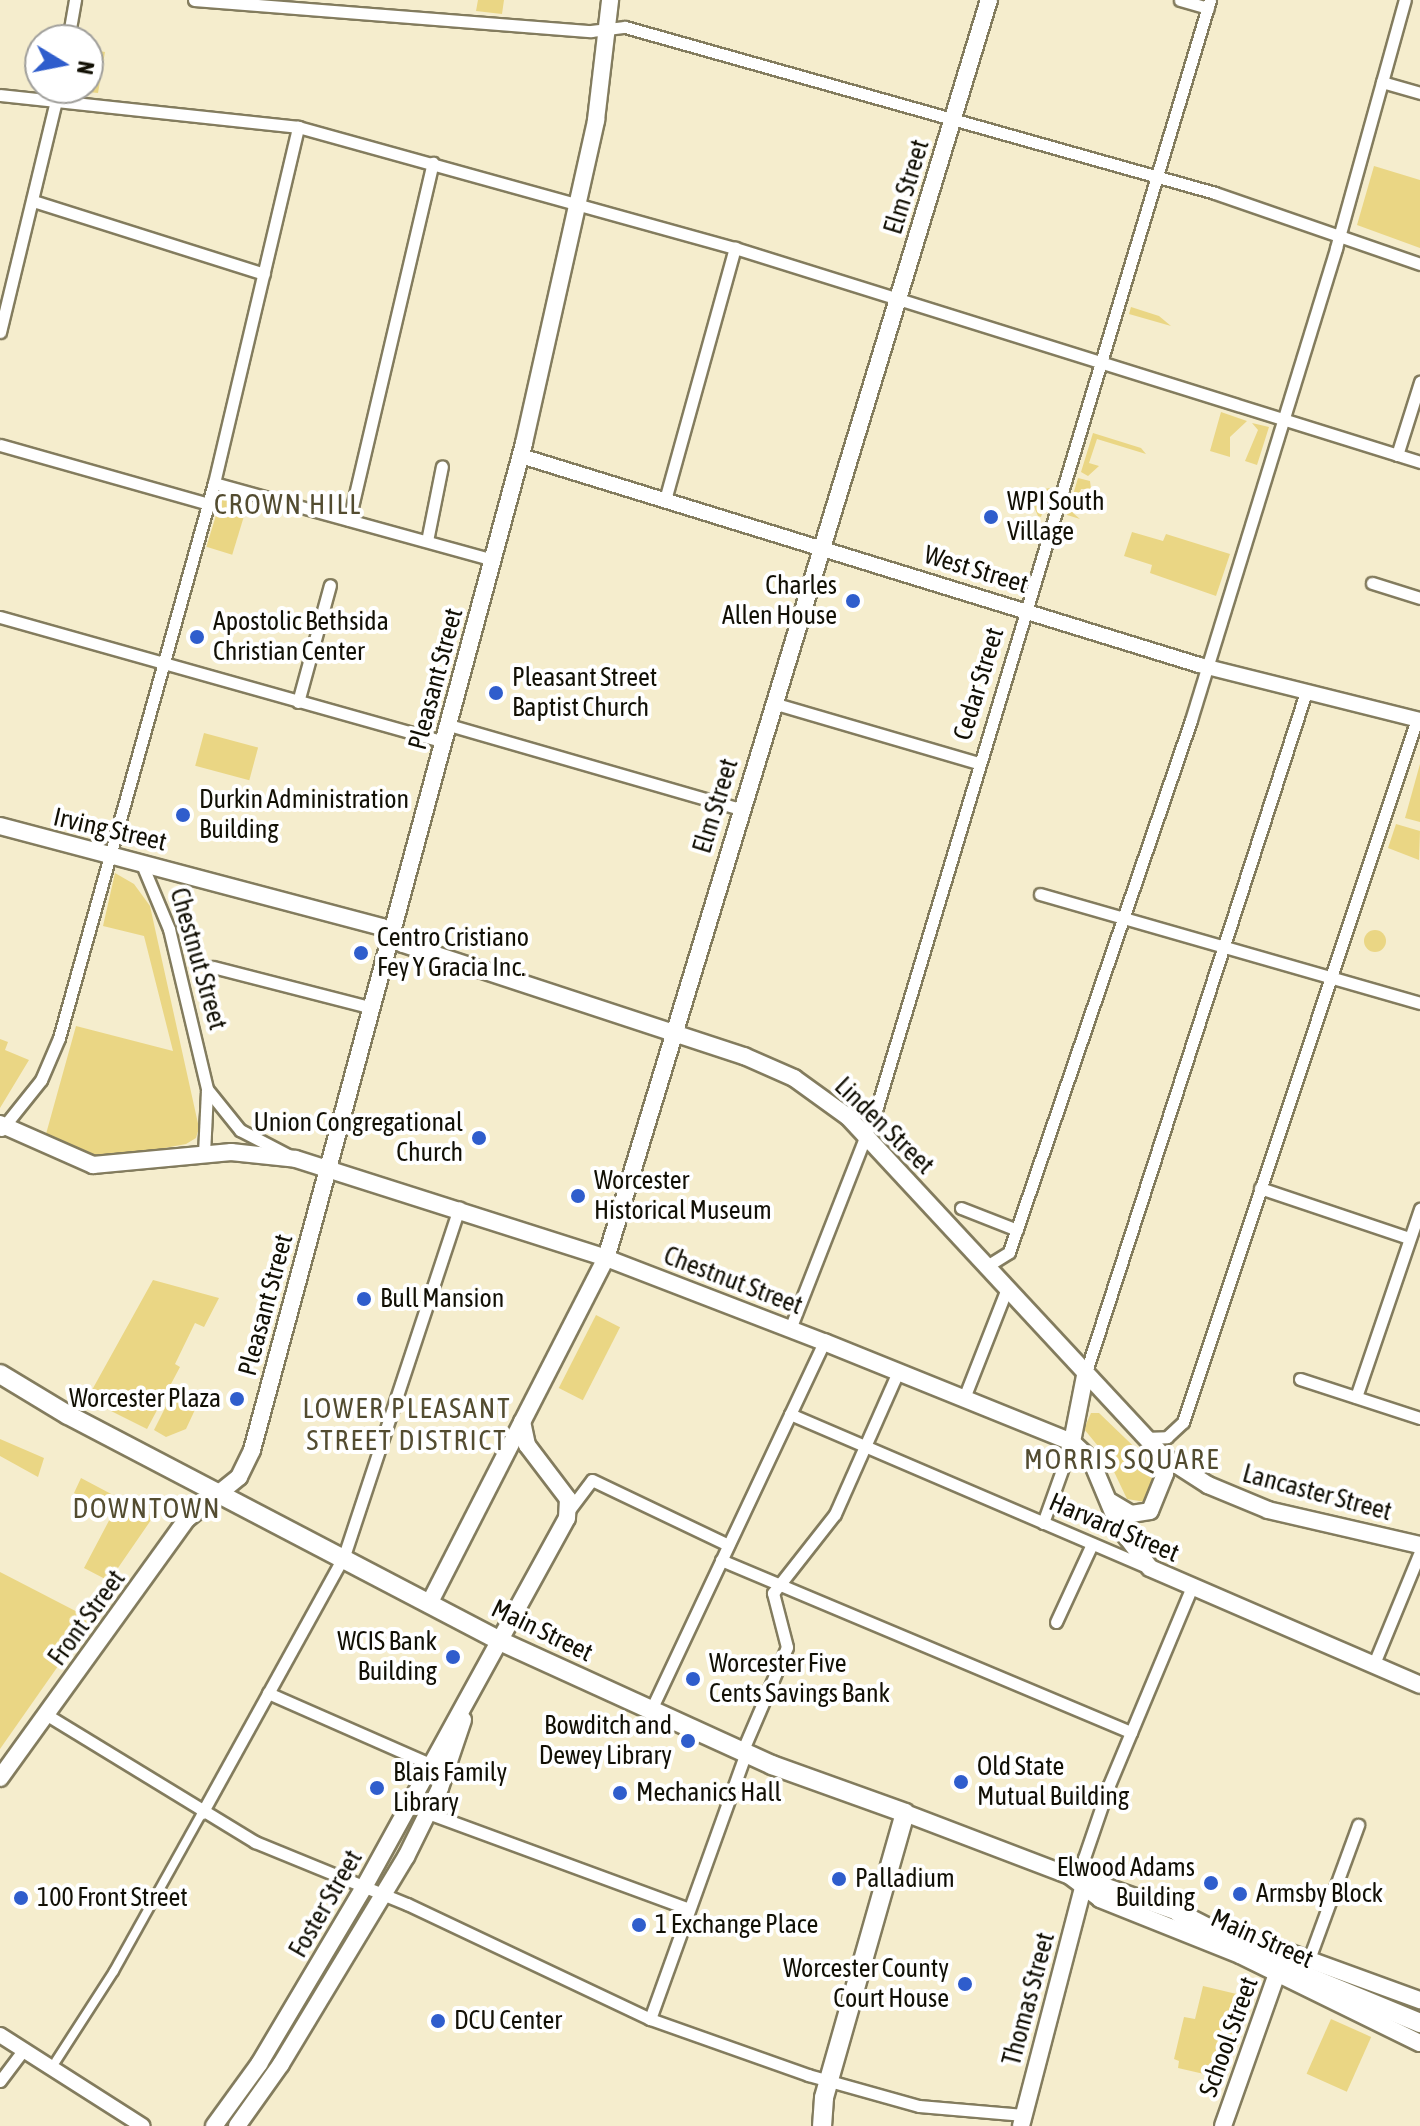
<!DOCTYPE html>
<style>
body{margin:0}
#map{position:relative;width:1420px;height:2126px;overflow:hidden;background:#f5edcd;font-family:"Asap Condensed",sans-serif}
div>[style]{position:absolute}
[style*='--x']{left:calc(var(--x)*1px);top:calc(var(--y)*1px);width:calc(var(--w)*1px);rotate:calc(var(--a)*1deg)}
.green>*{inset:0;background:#ead684;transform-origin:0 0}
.round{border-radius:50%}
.roads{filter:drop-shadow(2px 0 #837c5e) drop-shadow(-2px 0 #837c5e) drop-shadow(0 2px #837c5e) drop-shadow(0 -2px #837c5e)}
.pedestrian>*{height:8px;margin:-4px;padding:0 4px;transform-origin:4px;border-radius:4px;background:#fff}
.minor>*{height:11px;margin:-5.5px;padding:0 5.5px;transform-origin:5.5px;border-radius:5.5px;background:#fff}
.tertiary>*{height:14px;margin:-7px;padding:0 7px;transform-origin:7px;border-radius:7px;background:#fff}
.secondary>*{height:16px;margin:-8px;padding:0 8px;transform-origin:8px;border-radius:8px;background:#fff}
.primary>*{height:18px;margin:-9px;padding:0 9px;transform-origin:9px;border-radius:9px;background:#fff}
.dots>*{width:22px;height:22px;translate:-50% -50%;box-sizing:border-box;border:4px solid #fff;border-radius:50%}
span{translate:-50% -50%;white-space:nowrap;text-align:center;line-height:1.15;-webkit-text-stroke:8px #fff;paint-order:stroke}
.street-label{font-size:26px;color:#121005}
.poi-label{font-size:26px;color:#121005}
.left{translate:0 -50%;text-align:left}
.right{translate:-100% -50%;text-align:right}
.neighbourhood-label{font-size:28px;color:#534c30;letter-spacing:2px}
.north{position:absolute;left:24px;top:24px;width:80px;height:80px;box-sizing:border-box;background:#fff;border:2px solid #a09f9b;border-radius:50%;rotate:100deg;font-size:22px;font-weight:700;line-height:32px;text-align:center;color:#121005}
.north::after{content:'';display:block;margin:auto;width:28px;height:36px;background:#2f5dcc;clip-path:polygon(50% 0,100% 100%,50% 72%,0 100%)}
</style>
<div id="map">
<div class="green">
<div style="clip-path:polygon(478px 0,504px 0,502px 14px,476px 11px)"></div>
<div style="clip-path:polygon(88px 49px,105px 52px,98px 93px,71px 90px,88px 88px)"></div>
<div style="clip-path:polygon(1374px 166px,1420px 180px,1420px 248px,1357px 225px)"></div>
<div style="clip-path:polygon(1131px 307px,1159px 316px,1171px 326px,1129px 314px)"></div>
<div style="clip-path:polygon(1221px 412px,1247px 421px,1230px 437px,1230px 457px,1210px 451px)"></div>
<div style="clip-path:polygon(1252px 423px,1269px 427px,1257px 465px,1245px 461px,1258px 430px)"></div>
<div style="clip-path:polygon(1093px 433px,1141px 448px,1146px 454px,1097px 439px,1089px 463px,1099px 466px,1088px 476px,1081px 472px)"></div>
<div style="clip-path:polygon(1078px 478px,1090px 481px,1091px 489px,1081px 489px,1073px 513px,1080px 519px,1067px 515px)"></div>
<div style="clip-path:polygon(1050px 488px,1041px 517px,1038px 516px,1031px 500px,1039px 490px)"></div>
<div style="left:221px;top:499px;width:27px;height:50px;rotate:17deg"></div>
<div style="clip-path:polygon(1132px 532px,1163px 541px,1166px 534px,1230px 554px,1216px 596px,1150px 573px,1152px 565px,1124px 556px)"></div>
<div style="clip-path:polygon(1013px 573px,1023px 576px,1017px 592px,997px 587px)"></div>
<div style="left:204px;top:733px;width:56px;height:34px;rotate:15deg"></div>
<div style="clip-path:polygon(1420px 764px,1420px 822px,1405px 818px)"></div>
<div style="clip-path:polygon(1396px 824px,1420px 831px,1419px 860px,1388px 848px)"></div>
<div style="clip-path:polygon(115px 873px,134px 884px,150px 906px,199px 1128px,196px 1138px,186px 1144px,117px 1157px,95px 1155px,46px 1134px,76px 1026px,173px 1051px,144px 936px,103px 926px)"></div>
<div class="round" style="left:1364px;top:930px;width:22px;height:22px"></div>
<div style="clip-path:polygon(0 1039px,8px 1042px,5px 1050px,29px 1060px,0 1108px)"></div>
<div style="clip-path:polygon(153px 1280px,219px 1298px,204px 1327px,195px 1323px,175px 1364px,180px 1367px,147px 1429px,87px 1399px)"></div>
<div style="left:596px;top:1315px;width:27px;height:82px;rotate:27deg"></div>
<div style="clip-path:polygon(176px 1386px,200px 1399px,186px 1429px,166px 1437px,154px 1430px)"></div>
<div style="clip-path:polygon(1091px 1413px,1099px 1413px,1152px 1464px,1155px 1476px,1145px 1502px,1127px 1499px,1107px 1457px,1084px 1429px)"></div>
<div style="clip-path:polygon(0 1439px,44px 1458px,38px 1477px,0 1456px)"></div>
<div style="clip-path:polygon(81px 1478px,149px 1514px,151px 1520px,109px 1581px,84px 1568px,113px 1513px,74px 1493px)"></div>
<div style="clip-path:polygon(0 1572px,91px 1619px,0 1749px)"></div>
<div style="clip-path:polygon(1203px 1986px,1245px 1996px,1217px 2077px,1178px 2068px,1179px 2061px,1174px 2059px,1184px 2017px,1195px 2019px)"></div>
<div style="left:1331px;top:2019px;width:44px;height:60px;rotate:24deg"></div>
</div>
<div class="roads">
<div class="pedestrian">
<div style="--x:56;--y:2061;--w:107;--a:-57.2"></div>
<div style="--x:114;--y:1971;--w:181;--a:-60.9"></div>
</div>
<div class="minor">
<div style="--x:194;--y:0;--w:398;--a:4.5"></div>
<div style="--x:591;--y:31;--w:34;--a:-7"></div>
<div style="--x:625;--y:27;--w:613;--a:15.71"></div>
<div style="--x:1215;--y:193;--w:217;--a:19.1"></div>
<div style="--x:1180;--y:0;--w:29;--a:16"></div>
<div style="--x:68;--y:40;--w:41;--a:-80.1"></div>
<div style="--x:1382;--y:82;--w:40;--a:16"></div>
<div style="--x:0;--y:95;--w:300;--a:6.1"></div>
<div style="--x:298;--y:127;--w:453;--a:15.5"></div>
<div style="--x:735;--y:248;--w:718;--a:17.35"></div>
<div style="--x:33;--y:201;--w:242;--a:17.5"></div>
<div style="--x:0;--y:332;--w:251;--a:-76.4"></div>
<div style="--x:0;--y:445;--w:216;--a:15.8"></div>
<div style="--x:1397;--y:455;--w:77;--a:-72.5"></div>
<div style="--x:214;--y:483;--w:290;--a:15.4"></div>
<div style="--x:665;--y:500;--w:262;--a:-74.5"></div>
<div style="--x:349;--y:520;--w:367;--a:-76.8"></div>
<div style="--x:427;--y:541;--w:76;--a:-78.7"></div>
<div style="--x:1372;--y:583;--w:50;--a:17.4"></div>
<div style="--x:0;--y:617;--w:461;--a:15.7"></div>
<div style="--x:298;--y:702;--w:121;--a:-74.7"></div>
<div style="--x:773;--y:703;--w:214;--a:16.3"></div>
<div style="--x:449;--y:725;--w:303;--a:16.1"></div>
<div style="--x:141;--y:862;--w:73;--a:67.3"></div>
<div style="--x:169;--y:929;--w:164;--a:76.6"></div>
<div style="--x:207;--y:1089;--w:53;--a:51.2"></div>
<div style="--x:240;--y:1130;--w:54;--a:27.5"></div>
<div style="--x:1040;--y:894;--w:395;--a:16"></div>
<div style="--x:213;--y:967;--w:165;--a:14.4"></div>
<div style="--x:1;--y:1130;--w:64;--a:-51.3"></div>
<div style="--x:41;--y:1080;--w:46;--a:-66.8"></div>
<div style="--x:59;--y:1038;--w:576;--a:-74.4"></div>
<div style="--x:214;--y:483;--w:366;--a:-76.7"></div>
<div style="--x:204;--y:1154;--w:63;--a:-87.3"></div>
<div style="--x:1260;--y:1188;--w:157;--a:18.6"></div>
<div style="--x:961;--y:1208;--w:60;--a:21.4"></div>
<div style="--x:987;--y:1266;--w:26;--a:-32"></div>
<div style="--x:1009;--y:1252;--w:562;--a:-71.11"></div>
<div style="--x:1191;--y:720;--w:494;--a:-72.9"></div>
<div style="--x:1336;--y:248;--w:257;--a:-74.5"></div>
<div style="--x:790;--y:1329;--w:238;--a:-68.6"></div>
<div style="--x:877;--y:1107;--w:1156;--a:-73.26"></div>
<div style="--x:1085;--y:1375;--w:718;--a:-72.07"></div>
<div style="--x:1300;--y:1379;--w:126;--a:18"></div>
<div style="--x:1356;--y:1397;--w:199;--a:-71.2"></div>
<div style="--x:964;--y:1398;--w:118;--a:-68.6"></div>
<div style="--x:790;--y:1414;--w:392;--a:23.2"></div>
<div style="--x:1144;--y:1438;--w:23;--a:-2"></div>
<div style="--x:1167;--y:1437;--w:22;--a:-43"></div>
<div style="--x:1183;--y:1422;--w:741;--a:-71.59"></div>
<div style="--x:570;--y:1509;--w:36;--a:-53"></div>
<div style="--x:592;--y:1480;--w:151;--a:25.5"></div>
<div style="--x:1043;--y:1523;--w:86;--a:-70.3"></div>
<div style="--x:721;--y:1560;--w:445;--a:22.8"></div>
<div style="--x:1056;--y:1622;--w:86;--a:-65.2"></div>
<div style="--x:1373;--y:1666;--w:123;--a:-67.6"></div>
<div style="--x:268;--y:1693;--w:177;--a:23.7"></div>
<div style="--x:650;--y:1712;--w:409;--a:-64.8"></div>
<div style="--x:47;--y:1715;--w:244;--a:31.4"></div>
<div style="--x:255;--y:1842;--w:164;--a:22.2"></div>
<div style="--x:407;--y:1904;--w:269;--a:25.3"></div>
<div style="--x:650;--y:2019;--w:168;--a:19.5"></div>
<div style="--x:808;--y:2075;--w:115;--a:15.6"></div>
<div style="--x:919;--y:2106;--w:105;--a:4.9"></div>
<div style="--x:742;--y:1752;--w:114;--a:-66.8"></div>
<div style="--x:787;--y:1647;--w:56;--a:-104.5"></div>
<div style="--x:773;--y:1593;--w:100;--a:-51.9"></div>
<div style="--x:835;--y:1514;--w:155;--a:-66.1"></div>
<div style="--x:202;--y:1813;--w:294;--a:-61.1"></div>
<div style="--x:344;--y:1556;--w:367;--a:-71.7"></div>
<div style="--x:428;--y:1813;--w:278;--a:20.2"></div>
<div style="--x:1084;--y:1884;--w:26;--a:-90"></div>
<div style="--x:1084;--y:1858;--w:77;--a:-71.1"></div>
<div style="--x:1109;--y:1785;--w:215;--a:-67.3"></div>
<div style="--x:1309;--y:1959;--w:143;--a:-69.9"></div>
<div style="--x:650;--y:2019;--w:283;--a:-70.2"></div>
<div style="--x:0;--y:2081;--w:36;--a:-53"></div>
</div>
<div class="tertiary">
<div style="--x:521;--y:456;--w:709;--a:17.13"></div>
<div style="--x:1199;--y:665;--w:228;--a:14"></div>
<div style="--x:0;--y:2035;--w:169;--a:32.5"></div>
</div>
<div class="secondary">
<div style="--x:0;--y:826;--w:395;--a:14.8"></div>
<div style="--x:382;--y:927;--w:27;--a:39"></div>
<div style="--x:403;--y:944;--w:359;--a:18.2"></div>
<div style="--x:744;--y:1056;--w:55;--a:23.7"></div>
<div style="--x:794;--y:1078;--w:67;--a:35.8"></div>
<div style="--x:848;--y:1117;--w:463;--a:47.1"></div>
<div style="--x:1163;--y:1456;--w:54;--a:32.8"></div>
<div style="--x:1208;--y:1485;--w:65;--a:22.6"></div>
<div style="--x:1268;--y:1510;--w:156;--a:13"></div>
<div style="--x:0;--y:1124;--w:102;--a:23.8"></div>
<div style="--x:93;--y:1165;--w:139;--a:-5.4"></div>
<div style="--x:231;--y:1152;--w:65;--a:6.1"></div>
<div style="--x:296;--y:1159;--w:325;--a:17.7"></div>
<div style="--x:606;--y:1258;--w:234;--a:21.1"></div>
<div style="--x:824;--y:1342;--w:267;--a:22"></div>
<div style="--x:1072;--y:1442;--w:26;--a:43"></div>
<div style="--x:1091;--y:1460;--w:73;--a:67.3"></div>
<div style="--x:1119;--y:1527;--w:51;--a:52.9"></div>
<div style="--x:1150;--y:1568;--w:294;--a:23.4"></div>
<div style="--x:1072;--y:1442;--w:67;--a:-78.9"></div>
<div style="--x:1111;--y:1502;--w:23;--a:31"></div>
<div style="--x:1131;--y:1514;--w:19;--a:-9"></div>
<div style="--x:1150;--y:1511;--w:40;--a:-68"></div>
<div style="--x:1165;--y:1474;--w:18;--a:-96"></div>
<div style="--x:430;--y:1602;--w:386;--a:-62.9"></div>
<div style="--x:606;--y:1258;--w:1315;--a:-73.07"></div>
<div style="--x:0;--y:1778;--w:319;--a:-54.2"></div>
<div style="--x:187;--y:1519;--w:67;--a:-38.9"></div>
<div style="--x:239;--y:1477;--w:30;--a:-64"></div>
<div style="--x:252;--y:1450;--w:1043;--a:-74.88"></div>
<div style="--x:524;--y:443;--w:331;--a:-77.4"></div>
<div style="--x:596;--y:120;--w:121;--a:-83.3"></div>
<div style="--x:905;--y:1813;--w:177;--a:20.9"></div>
<div style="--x:1070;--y:1876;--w:38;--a:37"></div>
<div style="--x:1100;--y:1899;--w:151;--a:21.8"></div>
<div style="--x:1240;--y:1955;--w:200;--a:26.1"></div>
<div style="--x:1084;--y:1884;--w:20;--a:6"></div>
<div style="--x:1104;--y:1886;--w:90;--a:19.4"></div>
<div style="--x:1219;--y:1927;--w:214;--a:20"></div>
<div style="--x:214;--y:2126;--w:77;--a:-54"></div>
<div style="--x:259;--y:2064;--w:204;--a:-59.3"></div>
<div style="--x:363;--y:1889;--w:423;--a:-61.2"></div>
<div style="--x:567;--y:1518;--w:19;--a:-87"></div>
<div style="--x:568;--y:1499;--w:68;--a:-127.2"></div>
<div style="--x:527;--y:1445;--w:24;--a:-102"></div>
<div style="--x:237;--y:2126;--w:76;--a:-54.6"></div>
<div style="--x:281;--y:2064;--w:242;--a:-58.9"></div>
<div style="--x:406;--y:1857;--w:77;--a:-63.8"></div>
<div style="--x:440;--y:1788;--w:72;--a:-71.3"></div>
<div style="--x:1021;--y:2126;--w:250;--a:-75.4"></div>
<div style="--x:1223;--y:2126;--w:171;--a:-70.5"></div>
</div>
<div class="primary">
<div style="--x:0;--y:1374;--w:79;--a:31.1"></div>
<div style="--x:68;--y:1415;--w:490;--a:27.6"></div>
<div style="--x:502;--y:1642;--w:297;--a:24.5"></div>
<div style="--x:772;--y:1765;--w:141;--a:19.8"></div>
<div style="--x:905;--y:1813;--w:296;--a:105.9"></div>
<div style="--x:824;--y:2098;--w:28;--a:94"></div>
<div style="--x:1179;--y:1913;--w:114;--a:27.2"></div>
<div style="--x:1280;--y:1965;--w:152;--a:22.5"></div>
</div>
</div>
<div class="dots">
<div style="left:991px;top:517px;background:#2f5dcc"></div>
<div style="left:853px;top:601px;background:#2f5dcc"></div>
<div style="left:197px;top:637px;background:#2f5dcc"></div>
<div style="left:496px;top:693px;background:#2f5dcc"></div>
<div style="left:183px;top:815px;background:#2f5dcc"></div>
<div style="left:361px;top:953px;background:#2f5dcc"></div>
<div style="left:479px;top:1138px;background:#2f5dcc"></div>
<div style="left:578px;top:1196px;background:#2f5dcc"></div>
<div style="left:364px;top:1299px;background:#2f5dcc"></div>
<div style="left:237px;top:1399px;background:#2f5dcc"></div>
<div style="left:453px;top:1657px;background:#2f5dcc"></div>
<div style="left:693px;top:1679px;background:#2f5dcc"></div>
<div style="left:688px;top:1741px;background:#2f5dcc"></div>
<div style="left:961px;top:1782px;background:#2f5dcc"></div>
<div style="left:377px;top:1788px;background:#2f5dcc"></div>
<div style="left:620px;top:1793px;background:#2f5dcc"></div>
<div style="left:839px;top:1879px;background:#2f5dcc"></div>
<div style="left:1211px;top:1883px;background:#2f5dcc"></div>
<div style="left:1240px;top:1894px;background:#2f5dcc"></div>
<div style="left:21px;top:1898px;background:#2f5dcc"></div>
<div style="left:639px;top:1925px;background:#2f5dcc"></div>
<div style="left:965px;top:1984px;background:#2f5dcc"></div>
<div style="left:438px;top:2021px;background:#2f5dcc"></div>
</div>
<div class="street-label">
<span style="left:907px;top:187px;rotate:-73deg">Elm Street</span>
<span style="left:976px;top:570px;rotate:17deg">West Street</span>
<span style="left:436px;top:679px;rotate:-75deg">Pleasant Street</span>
<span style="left:979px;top:684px;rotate:-73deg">Cedar Street</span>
<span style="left:716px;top:806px;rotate:-73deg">Elm Street</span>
<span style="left:110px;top:830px;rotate:13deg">Irving Street</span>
<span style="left:198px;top:959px;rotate:74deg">Chestnut Street</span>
<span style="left:884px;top:1126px;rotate:44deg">Linden Street</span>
<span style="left:733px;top:1281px;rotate:21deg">Chestnut Street</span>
<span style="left:266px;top:1305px;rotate:-75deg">Pleasant Street</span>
<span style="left:1317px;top:1493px;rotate:15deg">Lancaster Street</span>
<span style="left:1114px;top:1528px;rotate:23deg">Harvard Street</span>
<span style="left:87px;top:1618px;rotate:-54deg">Front Street</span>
<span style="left:542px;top:1631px;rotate:26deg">Main Street</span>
<span style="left:326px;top:1904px;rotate:-60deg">Foster Street</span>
<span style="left:1262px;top:1939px;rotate:24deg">Main Street</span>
<span style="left:1029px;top:1999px;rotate:-75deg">Thomas Street</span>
<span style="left:1229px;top:2037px;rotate:-70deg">School Street</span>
</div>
<div class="poi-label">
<span class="left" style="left:1007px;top:517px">WPI South<br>Village</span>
<span class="right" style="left:837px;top:601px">Charles<br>Allen House</span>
<span class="left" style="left:213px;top:637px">Apostolic Bethsida<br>Christian Center</span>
<span class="left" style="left:512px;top:693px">Pleasant Street<br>Baptist Church</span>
<span class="left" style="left:199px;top:815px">Durkin Administration<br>Building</span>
<span class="left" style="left:377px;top:953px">Centro Cristiano<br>Fey Y Gracia Inc.</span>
<span class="right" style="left:463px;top:1138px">Union Congregational<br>Church</span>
<span class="left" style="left:594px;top:1196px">Worcester<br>Historical Museum</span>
<span class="left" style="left:380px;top:1299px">Bull Mansion</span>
<span class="right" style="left:221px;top:1399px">Worcester Plaza</span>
<span class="right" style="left:437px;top:1657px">WCIS Bank<br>Building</span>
<span class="left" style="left:709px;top:1679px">Worcester Five<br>Cents Savings Bank</span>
<span class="right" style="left:672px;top:1741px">Bowditch and<br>Dewey Library</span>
<span class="left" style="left:977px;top:1782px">Old State<br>Mutual Building</span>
<span class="left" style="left:393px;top:1788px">Blais Family<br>Library</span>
<span class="left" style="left:636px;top:1793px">Mechanics Hall</span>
<span class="right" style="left:1195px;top:1883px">Elwood Adams<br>Building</span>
<span class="left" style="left:855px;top:1879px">Palladium</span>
<span class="left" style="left:1256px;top:1894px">Armsby Block</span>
<span class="left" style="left:37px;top:1898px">100 Front Street</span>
<span class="left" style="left:655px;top:1925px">1 Exchange Place</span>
<span class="right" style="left:949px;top:1984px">Worcester County<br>Court House</span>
<span class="left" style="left:454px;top:2021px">DCU Center</span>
</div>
<div class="neighbourhood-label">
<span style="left:288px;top:504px">CROWN HILL</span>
<span style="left:407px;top:1424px">LOWER PLEASANT<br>STREET DISTRICT</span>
<span style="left:1122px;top:1459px">MORRIS SQUARE</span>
<span style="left:147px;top:1508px">DOWNTOWN</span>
</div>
<div class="north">N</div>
</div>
